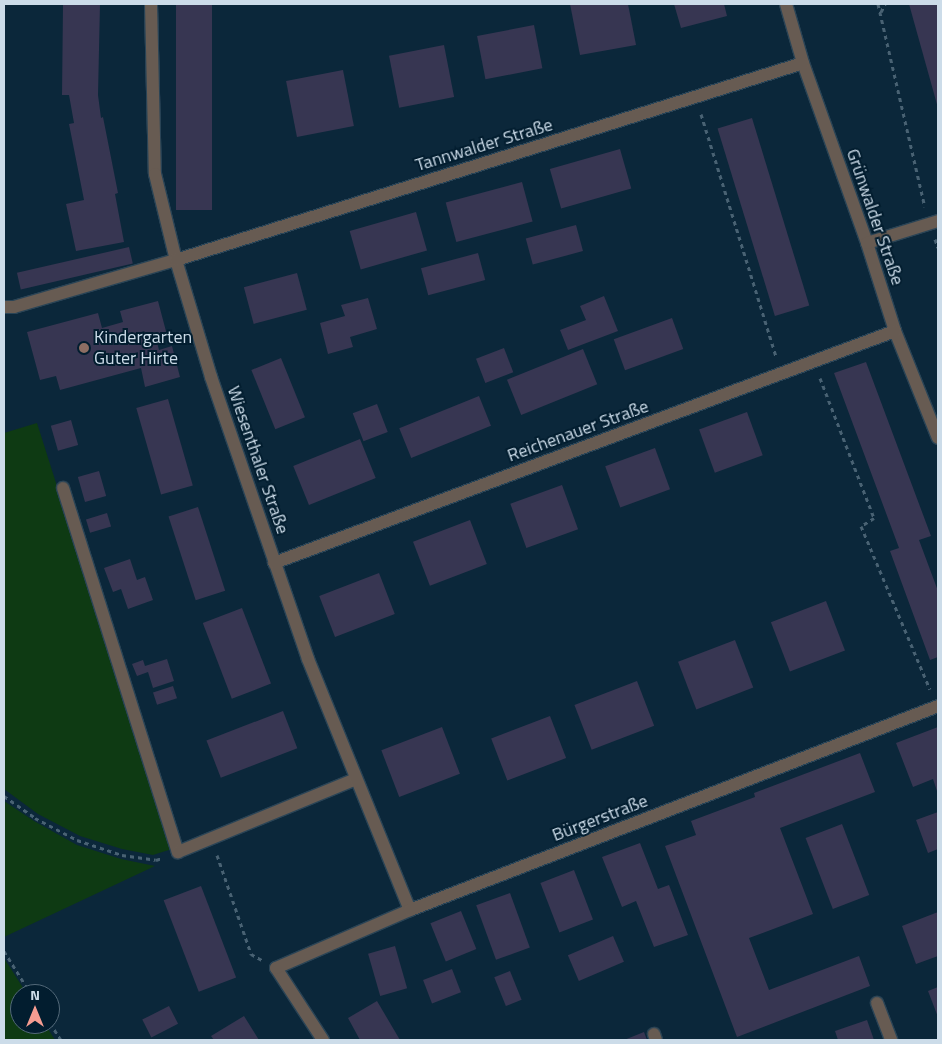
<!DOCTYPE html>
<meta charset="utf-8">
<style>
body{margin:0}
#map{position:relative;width:942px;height:1044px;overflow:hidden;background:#0b273a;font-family:"Titillium Web",sans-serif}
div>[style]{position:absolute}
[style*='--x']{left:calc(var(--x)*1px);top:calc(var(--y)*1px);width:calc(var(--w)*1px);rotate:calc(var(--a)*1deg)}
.green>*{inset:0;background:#0e3a13}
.building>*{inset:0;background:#373652;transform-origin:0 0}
.path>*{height:3px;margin-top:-1.5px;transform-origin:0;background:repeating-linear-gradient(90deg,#496273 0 4px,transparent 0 8px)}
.roads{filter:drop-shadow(1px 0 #2a4456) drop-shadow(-1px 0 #2a4456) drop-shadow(0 1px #2a4456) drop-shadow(0 -1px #2a4456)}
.lane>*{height:12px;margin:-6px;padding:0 6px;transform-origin:6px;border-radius:6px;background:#675b52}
.street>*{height:12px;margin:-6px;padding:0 6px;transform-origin:6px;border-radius:6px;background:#675b52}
.dots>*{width:14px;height:14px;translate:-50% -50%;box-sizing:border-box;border:2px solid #021d2f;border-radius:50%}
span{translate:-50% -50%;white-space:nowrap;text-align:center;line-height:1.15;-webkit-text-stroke:4px #021d2f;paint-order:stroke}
.street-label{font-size:18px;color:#ccdce9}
.poi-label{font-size:18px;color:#ccdce9}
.left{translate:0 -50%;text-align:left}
.frame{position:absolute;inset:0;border:5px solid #ccdce9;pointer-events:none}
.north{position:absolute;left:10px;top:984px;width:50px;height:50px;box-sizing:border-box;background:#021d2f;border:1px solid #536979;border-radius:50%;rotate:0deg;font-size:14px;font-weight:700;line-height:20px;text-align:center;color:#ccdce9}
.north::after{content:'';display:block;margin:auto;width:18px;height:22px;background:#f59c91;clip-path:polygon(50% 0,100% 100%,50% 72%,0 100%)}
</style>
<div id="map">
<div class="green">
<div style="clip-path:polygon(37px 423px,172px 849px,153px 855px,122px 849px,80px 836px,38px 814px,4px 789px,4px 433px)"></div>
<div style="clip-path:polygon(4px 801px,34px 821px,77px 845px,121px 859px,155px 866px,4px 937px)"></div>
<div style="clip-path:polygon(4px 958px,27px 994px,20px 994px,20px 1024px,45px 1024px,55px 1040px,4px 1040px)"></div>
</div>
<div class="building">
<div style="clip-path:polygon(63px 4px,100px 4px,98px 95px,101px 118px,103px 117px,118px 193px,115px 194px,124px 242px,76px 251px,66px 204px,84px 200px,69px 124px,74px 123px,69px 95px,62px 95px)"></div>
<div style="left:176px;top:4px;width:36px;height:206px"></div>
<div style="clip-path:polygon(570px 4px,628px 4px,636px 45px,580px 55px)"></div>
<div style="clip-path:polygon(674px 4px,724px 4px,727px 16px,681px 28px)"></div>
<div style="clip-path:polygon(909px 4px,938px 4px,938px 108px)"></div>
<div style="left:534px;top:25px;width:44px;height:58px;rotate:79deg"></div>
<div style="left:444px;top:45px;width:53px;height:56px;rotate:79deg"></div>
<div style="left:343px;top:70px;width:57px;height:58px;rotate:79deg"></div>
<div style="left:752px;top:118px;width:196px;height:36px;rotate:73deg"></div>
<div style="left:620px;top:149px;width:41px;height:73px;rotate:74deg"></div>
<div style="left:522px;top:182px;width:41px;height:79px;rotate:75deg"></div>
<div style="left:416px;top:212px;width:40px;height:69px;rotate:74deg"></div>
<div style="left:576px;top:225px;width:27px;height:52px;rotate:75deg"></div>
<div style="left:129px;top:247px;width:17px;height:115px;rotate:77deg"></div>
<div style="left:478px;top:253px;width:28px;height:59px;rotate:75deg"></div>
<div style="left:297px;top:273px;width:38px;height:55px;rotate:75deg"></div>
<div style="clip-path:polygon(604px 296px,618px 331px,568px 350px,560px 330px,586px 320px,580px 306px)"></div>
<div style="clip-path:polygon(368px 298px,377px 329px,350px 337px,353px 347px,328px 354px,320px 323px,345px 316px,341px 305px)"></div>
<div style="clip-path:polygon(158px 301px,167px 335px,156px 338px,159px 350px,172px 346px,180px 377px,145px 387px,141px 368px,60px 390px,56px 376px,40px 380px,27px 332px,98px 313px,102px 328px,123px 322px,120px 311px)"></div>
<div style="left:672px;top:318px;width:33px;height:62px;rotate:70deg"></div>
<div style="left:504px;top:348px;width:26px;height:30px;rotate:69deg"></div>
<div style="left:583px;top:349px;width:38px;height:82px;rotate:68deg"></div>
<div style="left:281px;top:358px;width:64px;height:32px;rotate:68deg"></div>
<div style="clip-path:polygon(866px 362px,931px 536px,919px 540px,938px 591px,938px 657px,930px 660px,890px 551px,899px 548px,834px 373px)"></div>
<div style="left:479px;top:396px;width:32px;height:86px;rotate:68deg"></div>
<div style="left:168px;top:399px;width:90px;height:33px;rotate:74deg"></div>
<div style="left:377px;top:404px;width:30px;height:26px;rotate:69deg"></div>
<div style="left:747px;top:412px;width:46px;height:51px;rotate:70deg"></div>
<div style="left:71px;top:420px;width:26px;height:21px;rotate:74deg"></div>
<div style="left:360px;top:439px;width:42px;height:72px;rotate:68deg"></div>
<div style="left:655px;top:448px;width:44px;height:53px;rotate:70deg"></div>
<div style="left:99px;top:471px;width:26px;height:22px;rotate:74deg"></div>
<div style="left:562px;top:485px;width:47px;height:55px;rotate:70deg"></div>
<div style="left:198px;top:507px;width:88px;height:31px;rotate:72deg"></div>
<div style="left:107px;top:513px;width:14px;height:22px;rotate:73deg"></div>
<div style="left:470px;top:520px;width:47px;height:61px;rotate:69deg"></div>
<div style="clip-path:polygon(130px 559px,137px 580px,145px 577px,153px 600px,128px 609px,121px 589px,113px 592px,104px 568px)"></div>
<div style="left:379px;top:573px;width:44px;height:64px;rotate:69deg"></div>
<div style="left:826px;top:601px;width:53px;height:59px;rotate:69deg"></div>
<div style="left:242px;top:608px;width:81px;height:42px;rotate:69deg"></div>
<div style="left:735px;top:640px;width:51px;height:61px;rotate:69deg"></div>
<div style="clip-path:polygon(167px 659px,174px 681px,153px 688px,148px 672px,137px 676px,132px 664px,143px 660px,145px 666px)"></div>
<div style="left:637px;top:681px;width:48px;height:67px;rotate:69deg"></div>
<div style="left:173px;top:686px;width:13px;height:21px;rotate:72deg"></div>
<div style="left:283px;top:711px;width:40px;height:82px;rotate:69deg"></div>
<div style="left:550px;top:716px;width:45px;height:63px;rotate:69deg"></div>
<div style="left:442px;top:727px;width:50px;height:65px;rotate:69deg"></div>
<div style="clip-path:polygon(938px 727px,938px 794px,933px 779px,913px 787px,896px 743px)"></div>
<div style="clip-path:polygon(860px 753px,875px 792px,780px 828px,813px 914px,749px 938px,769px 990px,859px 956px,870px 986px,737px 1037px,665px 846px,696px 835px,691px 821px,755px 797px,754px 793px)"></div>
<div style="clip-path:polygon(938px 812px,938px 849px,928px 853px,916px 820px)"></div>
<div style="left:842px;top:824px;width:76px;height:39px;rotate:69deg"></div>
<div style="clip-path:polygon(640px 843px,658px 889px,669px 885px,688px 935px,654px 947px,636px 901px,622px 907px,602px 857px)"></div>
<div style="left:574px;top:870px;width:53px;height:36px;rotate:69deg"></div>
<div style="left:201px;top:886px;width:98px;height:40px;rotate:69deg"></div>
<div style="left:510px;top:893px;width:58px;height:36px;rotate:70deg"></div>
<div style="left:461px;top:911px;width:41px;height:33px;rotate:68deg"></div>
<div style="clip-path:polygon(938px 912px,938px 956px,916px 964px,902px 926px)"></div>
<div style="left:613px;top:936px;width:28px;height:49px;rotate:67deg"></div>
<div style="left:395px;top:946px;width:44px;height:28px;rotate:74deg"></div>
<div style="left:452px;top:969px;width:25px;height:31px;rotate:69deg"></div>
<div style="left:510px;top:971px;width:31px;height:17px;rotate:68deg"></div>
<div style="clip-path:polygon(938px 987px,938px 1017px,928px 991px)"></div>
<div style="clip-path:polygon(377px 1001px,400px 1040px,360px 1040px,348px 1018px)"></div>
<div style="left:169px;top:1006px;width:20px;height:30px;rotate:63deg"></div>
<div style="clip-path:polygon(244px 1016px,259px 1040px,214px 1040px,211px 1036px)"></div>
<div style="clip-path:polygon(867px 1020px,874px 1040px,838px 1040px,835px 1031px)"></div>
<div style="clip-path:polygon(644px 1032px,647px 1040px,624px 1040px)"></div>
</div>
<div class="path">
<div style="--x:878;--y:4;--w:208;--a:77"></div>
<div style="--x:881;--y:12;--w:9;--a:-63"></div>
<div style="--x:701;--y:114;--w:253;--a:72.8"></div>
<div style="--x:935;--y:239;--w:9;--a:72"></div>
<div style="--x:820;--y:378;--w:150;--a:68.9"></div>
<div style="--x:874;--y:518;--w:15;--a:148"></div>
<div style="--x:861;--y:526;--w:177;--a:67.1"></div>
<div style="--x:4;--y:796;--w:38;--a:35"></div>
<div style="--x:35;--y:818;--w:47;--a:27.6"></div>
<div style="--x:77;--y:840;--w:47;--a:18.4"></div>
<div style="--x:122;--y:855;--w:34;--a:8"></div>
<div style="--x:156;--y:860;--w:6;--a:-18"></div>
<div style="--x:217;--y:855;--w:105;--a:71"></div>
<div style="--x:251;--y:954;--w:13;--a:29"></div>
<div style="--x:4;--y:951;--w:51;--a:57.9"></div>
<div style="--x:50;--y:1023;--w:20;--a:57"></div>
</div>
<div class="roads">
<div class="lane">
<div style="--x:4;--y:307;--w:10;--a:0"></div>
<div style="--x:14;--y:307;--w:169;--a:-16.2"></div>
<div style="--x:63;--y:488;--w:382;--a:72.5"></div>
<div style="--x:178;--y:852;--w:192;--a:-22.3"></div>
<div style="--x:877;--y:1003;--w:40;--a:69"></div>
<div style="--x:654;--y:1034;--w:6;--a:72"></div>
</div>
<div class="street">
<div style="--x:151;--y:4;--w:170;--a:88.7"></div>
<div style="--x:155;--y:174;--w:89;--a:76.3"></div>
<div style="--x:176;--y:260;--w:122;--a:73.3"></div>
<div style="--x:211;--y:377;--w:298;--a:71"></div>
<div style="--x:308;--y:659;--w:271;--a:67.9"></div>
<div style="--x:786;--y:4;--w:61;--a:73.9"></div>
<div style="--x:803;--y:63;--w:191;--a:70.4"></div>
<div style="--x:867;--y:243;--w:92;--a:72.3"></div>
<div style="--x:895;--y:331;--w:115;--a:68.1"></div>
<div style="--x:867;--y:243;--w:74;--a:-17.2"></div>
<div style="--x:176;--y:260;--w:657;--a:-17.44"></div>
<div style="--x:274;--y:563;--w:663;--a:-20.49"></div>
<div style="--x:323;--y:1040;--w:86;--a:-123.1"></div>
<div style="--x:276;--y:968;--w:146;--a:-23.4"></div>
<div style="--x:410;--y:910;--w:566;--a:-21.12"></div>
</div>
</div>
<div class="dots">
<div style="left:84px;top:348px;background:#8d6e63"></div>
</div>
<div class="street-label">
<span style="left:484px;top:145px;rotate:-17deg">Tannwalder Straße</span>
<span style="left:875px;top:217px;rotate:71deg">Grünwalder Straße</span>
<span style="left:578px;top:431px;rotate:-20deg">Reichenauer Straße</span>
<span style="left:258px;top:460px;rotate:71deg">Wiesenthaler Straße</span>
<span style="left:600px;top:818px;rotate:-21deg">Bürgerstraße</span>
</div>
<div class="poi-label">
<span class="left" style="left:94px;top:348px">Kindergarten<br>Guter Hirte</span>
</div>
<div class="frame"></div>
<div class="north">N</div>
</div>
